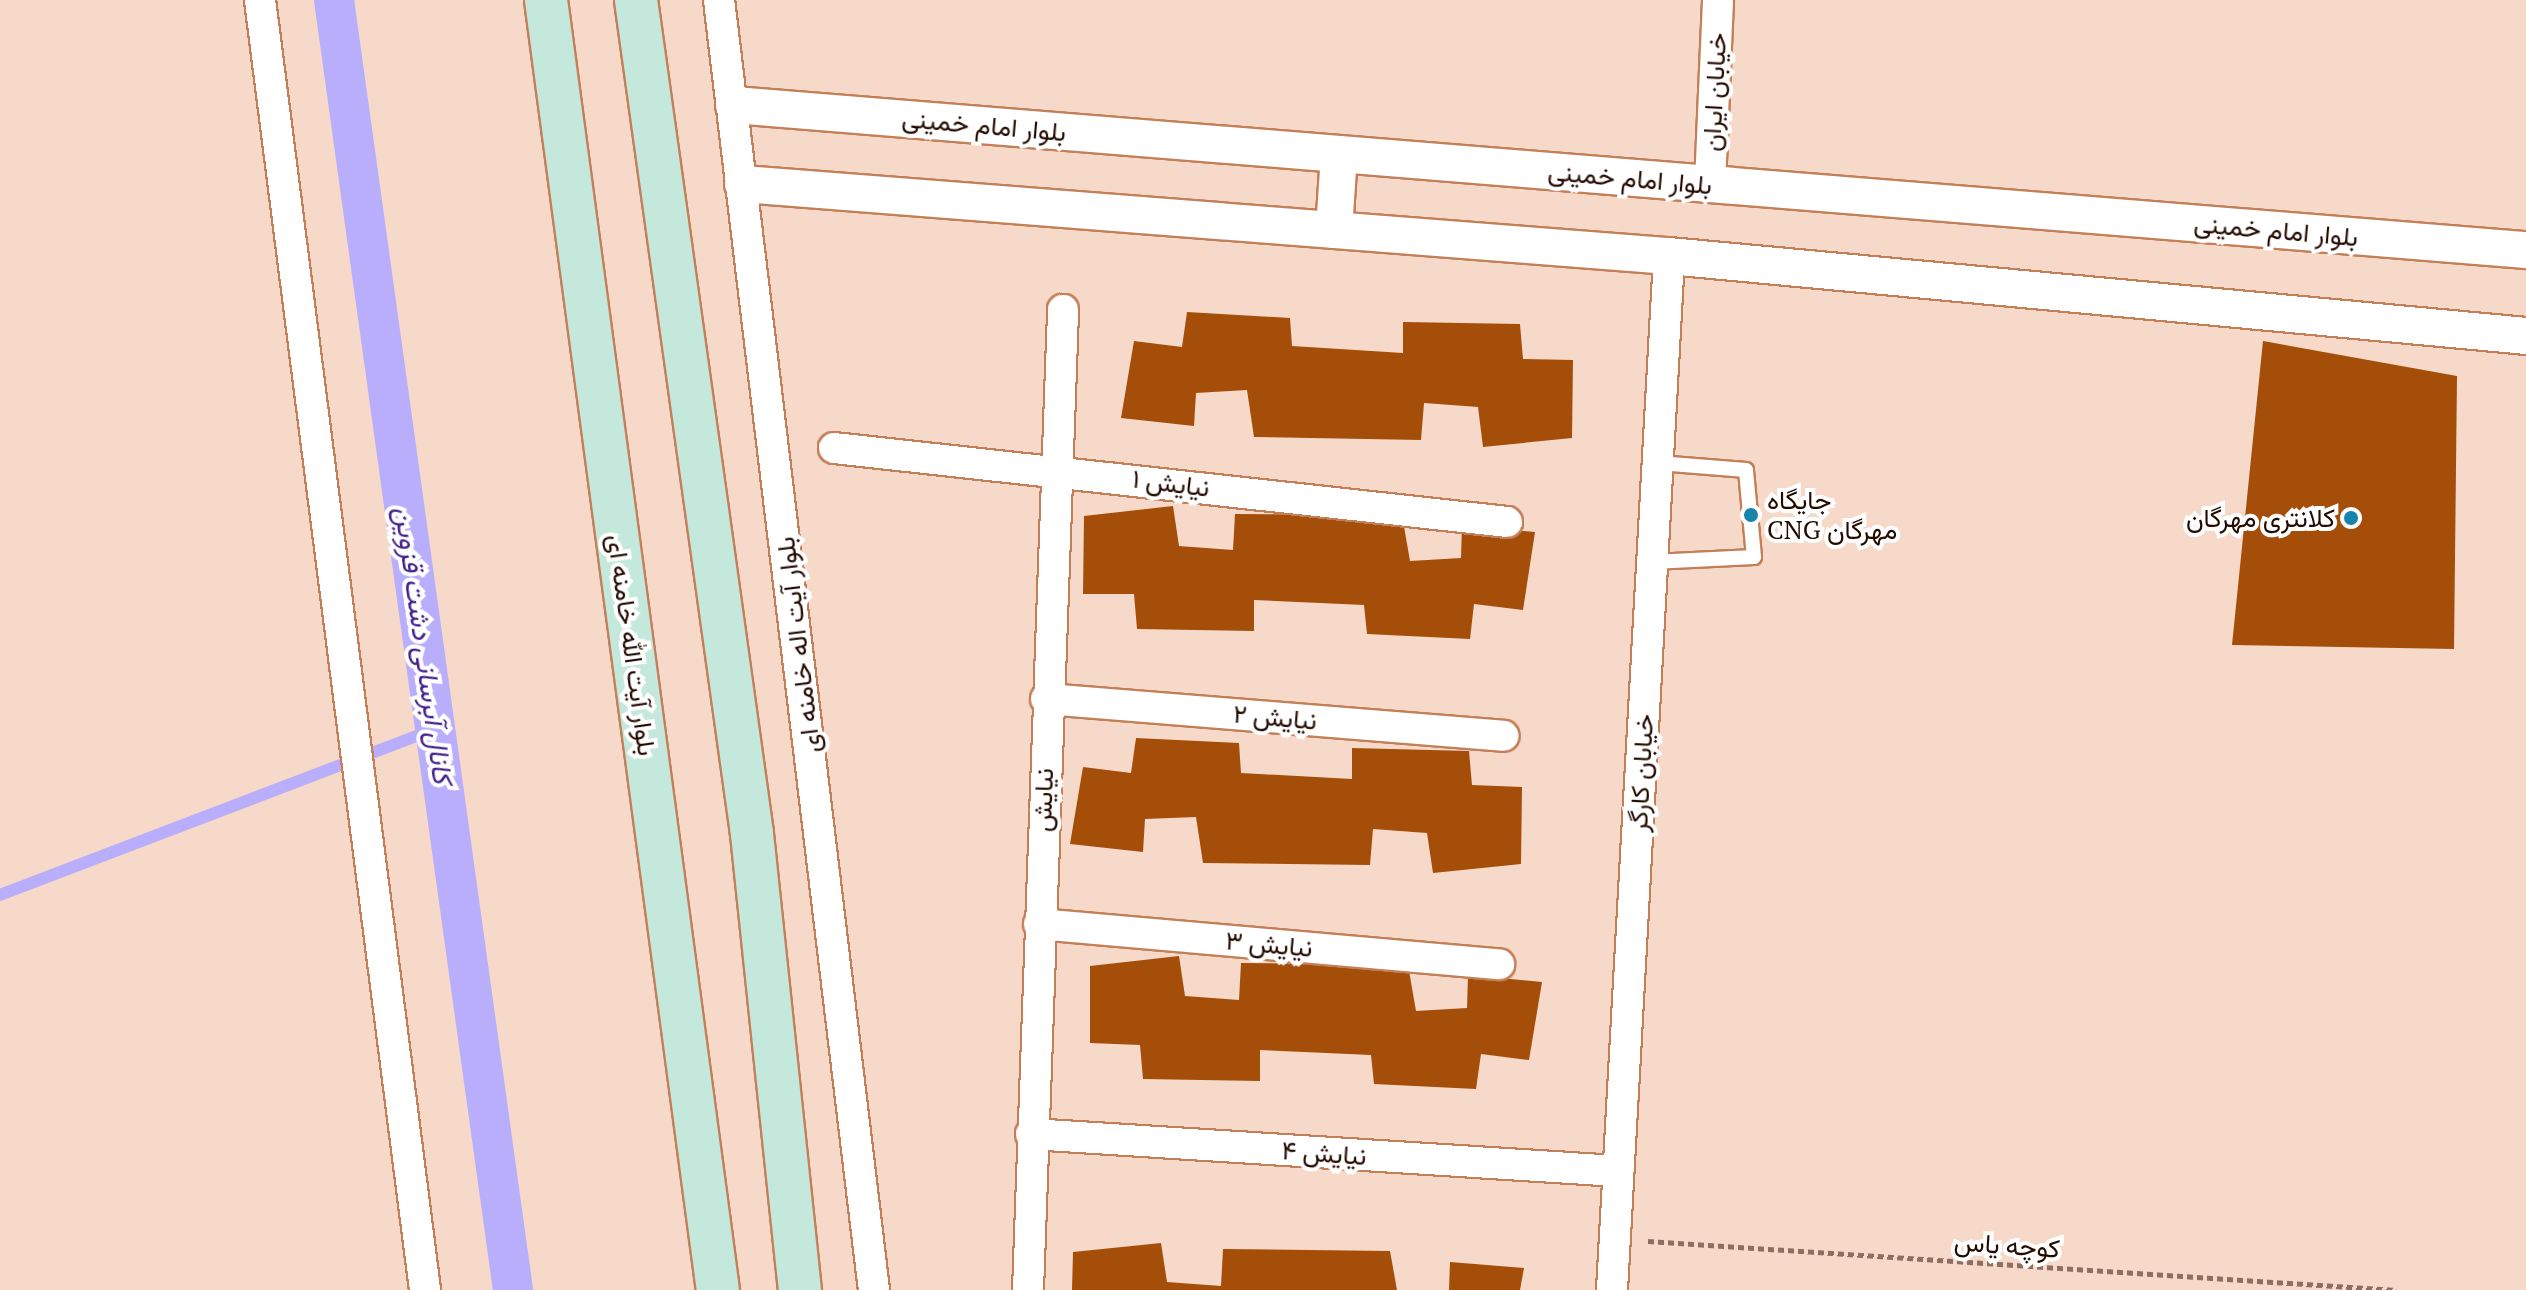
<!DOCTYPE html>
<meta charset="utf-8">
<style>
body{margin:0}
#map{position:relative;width:2526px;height:1290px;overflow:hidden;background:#f7d9c9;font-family:"PT Serif",Vazirmatn,serif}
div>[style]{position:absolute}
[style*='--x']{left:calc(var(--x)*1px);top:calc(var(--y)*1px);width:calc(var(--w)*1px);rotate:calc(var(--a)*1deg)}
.stream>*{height:12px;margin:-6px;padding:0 6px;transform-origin:6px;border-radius:6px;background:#b9aefb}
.canal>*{height:40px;margin:-20px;padding:0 20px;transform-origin:20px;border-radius:20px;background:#b9aefb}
.building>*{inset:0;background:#a54e09}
.path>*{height:5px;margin-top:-2.5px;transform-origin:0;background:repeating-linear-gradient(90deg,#8a6f62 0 6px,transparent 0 10px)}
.roads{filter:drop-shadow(2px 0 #c37f58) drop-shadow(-2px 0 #c37f58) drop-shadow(0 2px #c37f58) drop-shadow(0 -2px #c37f58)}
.service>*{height:14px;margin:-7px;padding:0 7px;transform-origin:7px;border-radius:7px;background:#fff}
.minor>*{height:30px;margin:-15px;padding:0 15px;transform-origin:15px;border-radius:15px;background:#fff}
.tertiary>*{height:36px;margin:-18px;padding:0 18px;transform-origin:18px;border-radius:18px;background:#fff}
.secondary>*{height:42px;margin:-21px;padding:0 21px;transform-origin:21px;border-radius:21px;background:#c5e8dd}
.dots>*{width:22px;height:22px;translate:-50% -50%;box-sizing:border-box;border:4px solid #fff;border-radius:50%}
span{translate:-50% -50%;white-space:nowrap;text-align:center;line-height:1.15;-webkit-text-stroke:8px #fff;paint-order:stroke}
.street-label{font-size:26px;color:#230a00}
.poi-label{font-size:26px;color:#230a00}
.left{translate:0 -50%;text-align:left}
.right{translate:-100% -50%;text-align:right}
.water-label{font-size:28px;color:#421f8b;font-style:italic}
</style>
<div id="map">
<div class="stream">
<div style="--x:0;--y:895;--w:466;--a:-20.9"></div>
</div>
<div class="canal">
<div style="--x:334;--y:0;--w:1302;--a:82.1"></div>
</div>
<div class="building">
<div style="clip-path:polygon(1187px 312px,1290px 318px,1292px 346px,1403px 353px,1403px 322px,1520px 324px,1523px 359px,1573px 360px,1572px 438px,1483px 447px,1478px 407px,1424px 403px,1421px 440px,1254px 437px,1247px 390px,1196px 393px,1194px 426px,1121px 418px,1134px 341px,1182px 347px)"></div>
<div style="clip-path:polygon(2263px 341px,2457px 376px,2454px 649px,2232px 645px)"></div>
<div style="clip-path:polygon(1173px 506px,1179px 546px,1233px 550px,1235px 514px,1402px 515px,1410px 561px,1461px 558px,1462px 525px,1535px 532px,1523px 610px,1474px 604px,1470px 639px,1367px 634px,1364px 605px,1254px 600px,1254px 631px,1137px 629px,1134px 594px,1083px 594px,1084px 516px)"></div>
<div style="clip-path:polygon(1136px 738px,1239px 743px,1241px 773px,1352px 779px,1352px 748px,1469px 751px,1472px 785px,1522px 787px,1521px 864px,1433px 873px,1427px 833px,1373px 829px,1370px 865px,1203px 863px,1196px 817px,1145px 819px,1143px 852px,1070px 844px,1083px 767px,1131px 773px)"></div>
<div style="clip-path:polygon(1179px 956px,1185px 996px,1239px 1000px,1241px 963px,1408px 965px,1416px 1011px,1467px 1008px,1468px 975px,1542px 982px,1529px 1060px,1481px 1054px,1476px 1089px,1374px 1084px,1371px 1055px,1260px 1050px,1260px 1081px,1143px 1079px,1140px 1045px,1090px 1043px,1090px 966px)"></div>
<div style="clip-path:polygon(1161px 1243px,1167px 1282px,1221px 1286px,1223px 1249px,1390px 1251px,1397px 1290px,1072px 1290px,1073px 1252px)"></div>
<div style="clip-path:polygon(1450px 1262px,1524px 1268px,1520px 1290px,1449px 1290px)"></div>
</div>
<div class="path">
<div style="--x:1648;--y:1241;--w:750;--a:3.75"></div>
</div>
<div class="roads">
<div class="service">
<div style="--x:1652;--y:562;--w:102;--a:-2.8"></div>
<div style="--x:1754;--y:557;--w:87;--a:-95.3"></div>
<div style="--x:1746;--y:470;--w:88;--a:-175.5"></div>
</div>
<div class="minor">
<div style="--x:260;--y:0;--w:1301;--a:82.71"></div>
<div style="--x:719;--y:0;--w:1299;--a:83.15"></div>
<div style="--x:1710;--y:184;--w:184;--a:-87.5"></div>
<div style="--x:834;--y:448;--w:677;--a:6.27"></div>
<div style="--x:1046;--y:699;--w:459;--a:4.6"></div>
<div style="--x:1039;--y:924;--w:462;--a:5"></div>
<div style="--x:1031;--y:1134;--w:587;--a:3.61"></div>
<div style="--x:1028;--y:1290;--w:981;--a:-87.95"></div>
<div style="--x:1612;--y:1290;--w:1036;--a:-86.84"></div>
</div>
<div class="tertiary">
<div style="--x:734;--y:105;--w:1798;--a:4.63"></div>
<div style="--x:743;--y:184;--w:929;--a:4.45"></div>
<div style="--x:1669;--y:256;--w:861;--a:5.33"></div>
<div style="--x:1334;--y:230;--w:76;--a:-86.2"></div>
</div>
<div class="secondary">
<div style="--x:546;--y:0;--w:1301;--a:82.41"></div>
<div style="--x:636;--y:0;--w:842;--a:82.08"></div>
<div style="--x:752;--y:834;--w:459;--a:84"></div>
</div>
</div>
<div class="dots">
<div style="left:1751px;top:515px;background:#1883ab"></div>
<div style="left:2351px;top:518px;background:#1883ab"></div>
</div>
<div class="street-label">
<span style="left:1714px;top:92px;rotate:-87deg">خیابان ایران</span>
<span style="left:984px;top:125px;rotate:5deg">بلوار امام خمینی</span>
<span style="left:1630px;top:178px;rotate:5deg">بلوار امام خمینی</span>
<span style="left:2276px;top:230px;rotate:5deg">بلوار امام خمینی</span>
<span style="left:1171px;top:483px;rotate:7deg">نیایش ۱</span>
<span style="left:632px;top:645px;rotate:82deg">بلوار آیت الله خامنه ای</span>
<span style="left:798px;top:645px;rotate:-97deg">بلوار آیت اله خامنه ای</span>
<span style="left:1275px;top:717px;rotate:5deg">نیایش ۲</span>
<span style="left:1641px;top:773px;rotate:-87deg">خیابان کارگر</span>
<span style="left:1043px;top:800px;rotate:-88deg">نیایش</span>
<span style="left:1269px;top:944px;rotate:5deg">نیایش ۳</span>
<span style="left:1324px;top:1153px;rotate:4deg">نیایش ۴</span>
<span style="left:2007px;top:1245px;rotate:4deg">کوچه یاس</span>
</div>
<div class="poi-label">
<span class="left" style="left:1767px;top:515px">جایگاه<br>CNG مهرگان</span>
<span class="right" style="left:2335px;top:518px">کلانتری مهرگان</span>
</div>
<div class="water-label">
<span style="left:424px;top:645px;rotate:82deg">کانال آبرسانی دشت قزوین</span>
</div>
</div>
